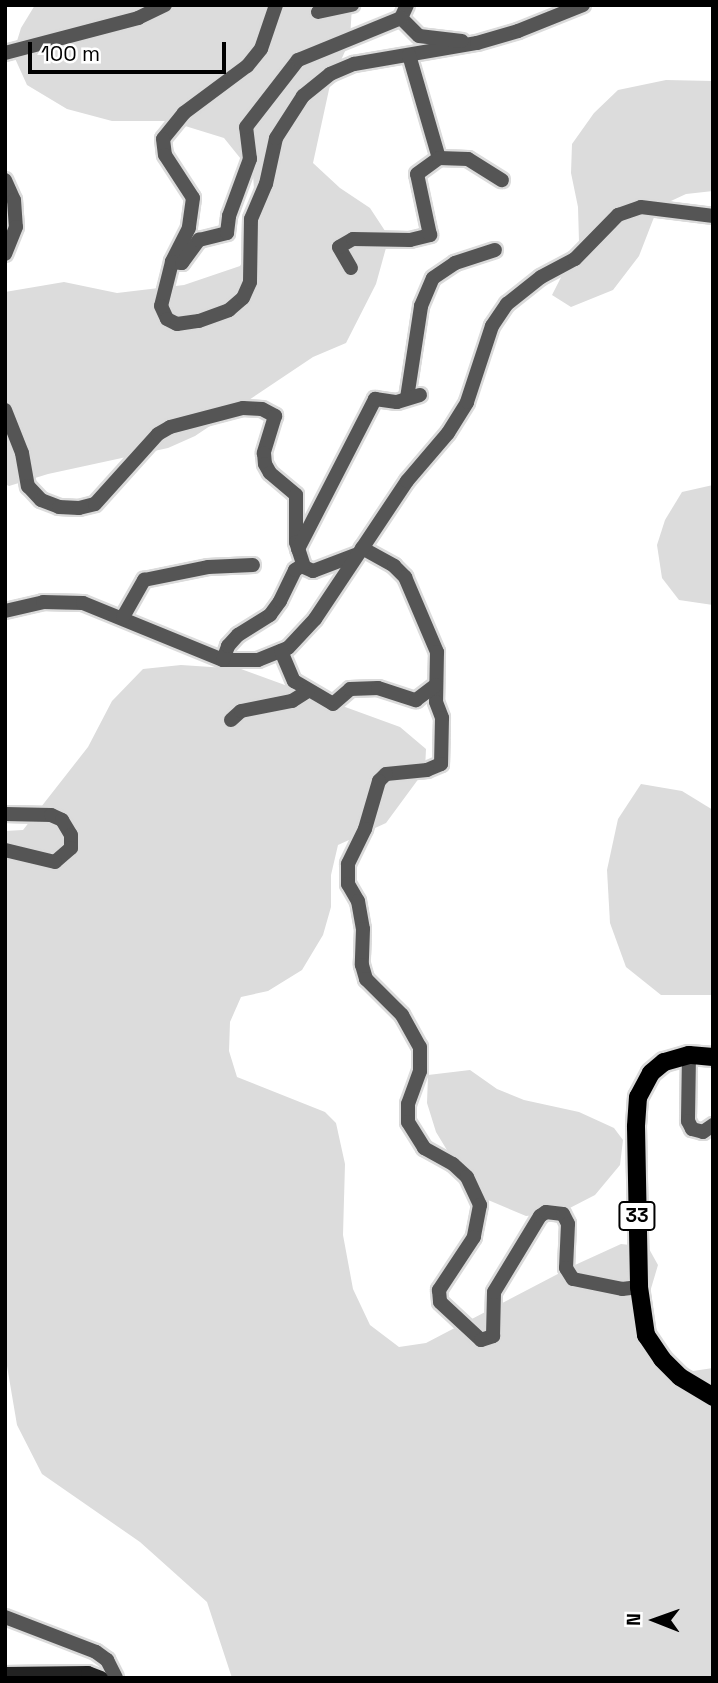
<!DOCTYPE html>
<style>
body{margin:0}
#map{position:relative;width:718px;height:1683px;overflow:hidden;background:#fff;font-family:"Space Grotesk",sans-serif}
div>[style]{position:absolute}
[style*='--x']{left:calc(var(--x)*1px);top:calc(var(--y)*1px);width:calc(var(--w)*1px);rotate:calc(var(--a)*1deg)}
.green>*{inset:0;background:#dcdcdc}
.roads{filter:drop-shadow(2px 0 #dbdbdb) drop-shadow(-2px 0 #dbdbdb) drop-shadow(0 2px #dbdbdb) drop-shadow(0 -2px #dbdbdb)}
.street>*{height:14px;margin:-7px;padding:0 7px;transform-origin:7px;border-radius:7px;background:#555}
.secondary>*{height:14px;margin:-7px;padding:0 7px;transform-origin:7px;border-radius:7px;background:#222}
.primary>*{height:18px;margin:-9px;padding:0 9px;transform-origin:9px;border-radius:9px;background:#000}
span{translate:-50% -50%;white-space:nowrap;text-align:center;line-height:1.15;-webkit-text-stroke:6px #fff;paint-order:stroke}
.shield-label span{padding:2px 5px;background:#fff;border:2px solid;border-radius:5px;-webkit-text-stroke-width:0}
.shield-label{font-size:19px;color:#000;font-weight:700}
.frame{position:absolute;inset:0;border:7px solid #000;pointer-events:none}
.north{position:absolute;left:620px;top:1585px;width:70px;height:70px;-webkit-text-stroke:5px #fff;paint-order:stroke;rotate:271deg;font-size:19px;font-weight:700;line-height:28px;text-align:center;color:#000}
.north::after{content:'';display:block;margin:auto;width:24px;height:32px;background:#000;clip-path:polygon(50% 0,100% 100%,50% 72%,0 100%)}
.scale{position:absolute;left:28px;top:42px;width:198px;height:32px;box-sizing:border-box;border:4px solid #000;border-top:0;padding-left:9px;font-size:21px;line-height:24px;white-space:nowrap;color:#000;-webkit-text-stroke:5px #fff;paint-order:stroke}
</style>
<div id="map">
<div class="green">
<div style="clip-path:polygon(35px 5px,352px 5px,350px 40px,330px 85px,313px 163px,340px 188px,370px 208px,389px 237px,376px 284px,346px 343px,313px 357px,195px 436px,168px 448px,48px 474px,9px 486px,5px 484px,5px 292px,64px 282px,117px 293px,184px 285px,240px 266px,257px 236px,253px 174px,224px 138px,169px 121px,112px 121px,67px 109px,27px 85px,13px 54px,21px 28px)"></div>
<div style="clip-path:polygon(666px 80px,713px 81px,713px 191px,686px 194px,658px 207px,639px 256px,613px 290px,571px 307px,552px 295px,579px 242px,578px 207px,571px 173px,572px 144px,594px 113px,618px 90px)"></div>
<div style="clip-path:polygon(713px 485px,713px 605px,679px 600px,662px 578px,657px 545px,665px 520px,682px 492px)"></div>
<div style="clip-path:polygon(181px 665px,241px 669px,400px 727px,426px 749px,425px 770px,386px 823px,338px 845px,331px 875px,331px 907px,323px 935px,302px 970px,268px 991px,241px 997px,230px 1022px,229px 1051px,237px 1077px,325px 1112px,336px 1123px,345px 1164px,343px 1235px,353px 1289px,370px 1325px,399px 1347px,426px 1343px,575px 1265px,621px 1244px,648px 1247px,658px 1265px,647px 1302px,646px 1345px,668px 1365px,693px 1371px,713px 1368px,713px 1678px,232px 1678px,207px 1602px,140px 1542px,42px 1474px,17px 1425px,7px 1366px,5px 831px,23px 830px,88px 747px,112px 701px,143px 669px)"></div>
<div style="clip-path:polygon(641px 784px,682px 791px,713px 810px,713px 995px,661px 995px,626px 967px,610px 923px,607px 870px,618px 819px)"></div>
<div style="clip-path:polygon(470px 1070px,497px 1089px,524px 1100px,579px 1112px,614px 1128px,623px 1140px,620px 1165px,595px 1195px,562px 1212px,526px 1216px,481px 1197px,459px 1170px,436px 1132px,427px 1103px,428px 1075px)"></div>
</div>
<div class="roads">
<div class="street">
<div style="--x:276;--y:5;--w:46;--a:108.8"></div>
<div style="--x:261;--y:49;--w:22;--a:129"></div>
<div style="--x:247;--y:66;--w:79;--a:143.3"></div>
<div style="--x:184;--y:113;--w:33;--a:129"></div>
<div style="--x:163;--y:139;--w:16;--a:83"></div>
<div style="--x:165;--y:155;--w:51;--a:56.9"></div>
<div style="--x:193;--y:198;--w:30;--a:98"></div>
<div style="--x:189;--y:228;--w:38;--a:117"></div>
<div style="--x:172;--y:262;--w:45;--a:104"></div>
<div style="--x:161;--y:306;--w:14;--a:65"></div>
<div style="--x:167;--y:319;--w:11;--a:27"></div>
<div style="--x:177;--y:324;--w:22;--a:-8"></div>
<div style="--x:199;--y:321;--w:32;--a:-20"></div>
<div style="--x:229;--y:310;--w:18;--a:-41"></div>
<div style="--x:243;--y:298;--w:17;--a:-66"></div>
<div style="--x:250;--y:282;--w:63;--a:-89.1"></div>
<div style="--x:251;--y:219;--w:38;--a:-67"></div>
<div style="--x:266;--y:184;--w:47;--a:-77.7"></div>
<div style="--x:276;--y:138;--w:50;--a:-57.3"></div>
<div style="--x:303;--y:96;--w:35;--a:-39"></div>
<div style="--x:330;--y:74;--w:26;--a:-23"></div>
<div style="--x:354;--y:64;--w:125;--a:-9.7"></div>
<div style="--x:477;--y:43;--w:43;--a:-16.3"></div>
<div style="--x:518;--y:31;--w:70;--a:-21.8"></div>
<div style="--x:407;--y:5;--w:14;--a:115"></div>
<div style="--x:401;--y:18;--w:25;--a:45"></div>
<div style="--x:419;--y:36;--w:43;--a:6.6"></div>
<div style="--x:318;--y:12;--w:35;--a:-12"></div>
<div style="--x:5;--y:53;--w:138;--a:-14.7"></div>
<div style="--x:138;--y:18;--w:30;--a:-26"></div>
<div style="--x:409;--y:55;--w:107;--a:73.8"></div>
<div style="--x:5;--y:180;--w:22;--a:66"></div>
<div style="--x:14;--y:200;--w:27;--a:86"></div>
<div style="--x:16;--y:227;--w:29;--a:112"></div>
<div style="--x:172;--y:262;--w:10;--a:6"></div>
<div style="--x:182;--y:263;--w:29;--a:-54"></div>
<div style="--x:199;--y:240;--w:29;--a:-14"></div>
<div style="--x:227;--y:233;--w:17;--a:-83"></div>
<div style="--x:229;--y:216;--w:61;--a:-69.8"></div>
<div style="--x:250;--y:159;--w:32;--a:-97"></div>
<div style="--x:246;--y:127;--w:85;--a:-52.2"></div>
<div style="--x:298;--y:60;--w:111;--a:-22.2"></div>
<div style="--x:351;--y:268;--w:24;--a:-120"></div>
<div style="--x:339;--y:247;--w:16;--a:-30"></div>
<div style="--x:353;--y:239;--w:57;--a:1"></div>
<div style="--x:410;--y:240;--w:21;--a:-14"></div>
<div style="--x:430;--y:235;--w:62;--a:-102"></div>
<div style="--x:417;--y:174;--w:27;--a:-36"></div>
<div style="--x:439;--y:158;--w:29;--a:2"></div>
<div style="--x:468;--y:159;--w:40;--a:32"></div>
<div style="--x:407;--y:398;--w:93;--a:-81.3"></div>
<div style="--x:421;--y:306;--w:30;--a:-67"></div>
<div style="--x:433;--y:278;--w:27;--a:-34"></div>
<div style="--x:455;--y:263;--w:42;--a:-18"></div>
<div style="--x:5;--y:410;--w:46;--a:68.4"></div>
<div style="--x:22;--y:453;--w:34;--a:80"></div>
<div style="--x:28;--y:486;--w:19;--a:47"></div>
<div style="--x:41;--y:500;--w:19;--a:21"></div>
<div style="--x:59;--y:507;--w:20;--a:3"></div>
<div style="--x:79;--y:508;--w:16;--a:-14"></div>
<div style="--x:95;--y:504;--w:94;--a:-48"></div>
<div style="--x:158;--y:434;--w:14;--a:-30"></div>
<div style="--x:170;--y:427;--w:75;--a:-14.6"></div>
<div style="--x:243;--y:408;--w:19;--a:3"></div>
<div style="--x:262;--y:409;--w:15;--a:28"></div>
<div style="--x:275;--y:416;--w:39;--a:107"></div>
<div style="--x:264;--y:453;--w:11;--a:85"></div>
<div style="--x:265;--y:464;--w:10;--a:61"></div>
<div style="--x:270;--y:473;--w:34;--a:40"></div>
<div style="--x:296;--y:495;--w:47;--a:90"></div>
<div style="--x:296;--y:542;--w:26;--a:72"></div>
<div style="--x:304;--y:567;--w:10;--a:24"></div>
<div style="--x:313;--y:571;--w:45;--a:-20.9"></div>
<div style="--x:362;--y:548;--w:37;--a:29"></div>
<div style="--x:394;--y:566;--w:16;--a:45"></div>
<div style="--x:405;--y:577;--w:82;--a:66.9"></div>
<div style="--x:437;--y:652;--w:50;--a:91.1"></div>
<div style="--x:436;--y:702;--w:17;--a:69"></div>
<div style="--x:442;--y:718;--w:46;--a:91.2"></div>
<div style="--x:441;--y:764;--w:15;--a:157"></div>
<div style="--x:427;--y:770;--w:41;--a:174.4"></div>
<div style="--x:386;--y:774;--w:10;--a:135"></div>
<div style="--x:379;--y:781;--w:50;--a:106.3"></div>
<div style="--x:365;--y:829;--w:39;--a:116"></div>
<div style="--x:348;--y:864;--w:20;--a:90"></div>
<div style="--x:348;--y:884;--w:20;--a:60"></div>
<div style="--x:358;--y:901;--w:28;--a:80"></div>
<div style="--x:363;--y:929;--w:36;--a:92"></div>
<div style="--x:362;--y:965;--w:15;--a:74"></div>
<div style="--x:366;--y:979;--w:51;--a:45"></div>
<div style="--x:402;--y:1015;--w:37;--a:61"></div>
<div style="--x:420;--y:1047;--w:24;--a:90"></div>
<div style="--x:420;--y:1071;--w:35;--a:110"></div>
<div style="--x:408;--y:1104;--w:18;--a:90"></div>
<div style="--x:408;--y:1122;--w:31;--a:58"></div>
<div style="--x:424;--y:1148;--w:33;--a:29"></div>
<div style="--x:453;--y:1164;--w:19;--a:43"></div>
<div style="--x:467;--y:1177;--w:31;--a:65"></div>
<div style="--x:480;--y:1205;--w:33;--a:101"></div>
<div style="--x:474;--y:1237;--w:64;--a:123.4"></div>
<div style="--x:439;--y:1290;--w:12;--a:85"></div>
<div style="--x:440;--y:1302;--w:56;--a:42.8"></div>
<div style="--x:481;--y:1340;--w:13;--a:-18"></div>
<div style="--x:493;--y:1336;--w:44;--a:-88.7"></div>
<div style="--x:494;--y:1292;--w:89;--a:-58.8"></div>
<div style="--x:540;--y:1216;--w:7;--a:-34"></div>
<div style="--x:546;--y:1212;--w:17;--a:7"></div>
<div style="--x:563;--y:1214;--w:11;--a:63"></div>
<div style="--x:568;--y:1224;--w:44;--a:92.6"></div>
<div style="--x:566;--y:1268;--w:13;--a:58"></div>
<div style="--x:573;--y:1279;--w:50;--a:11.5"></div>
<div style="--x:622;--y:1289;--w:17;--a:-7"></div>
<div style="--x:298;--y:549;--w:169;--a:-62.8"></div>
<div style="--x:375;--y:399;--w:22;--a:8"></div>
<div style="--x:397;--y:402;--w:24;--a:-17"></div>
<div style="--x:5;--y:611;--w:39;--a:-13"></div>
<div style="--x:43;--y:602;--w:40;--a:1.4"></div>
<div style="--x:83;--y:603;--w:151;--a:22.2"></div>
<div style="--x:223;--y:660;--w:35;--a:0"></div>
<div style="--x:258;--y:660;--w:32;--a:-22"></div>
<div style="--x:288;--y:648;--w:40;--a:-47"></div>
<div style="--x:315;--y:619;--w:166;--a:-56.3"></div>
<div style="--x:407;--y:481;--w:63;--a:-49.5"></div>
<div style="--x:448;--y:433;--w:36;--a:-58"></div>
<div style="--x:467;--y:402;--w:80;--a:-71.8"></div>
<div style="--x:492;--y:326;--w:27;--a:-56"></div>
<div style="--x:507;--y:304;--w:43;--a:-38.5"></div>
<div style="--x:541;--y:277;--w:38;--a:-28"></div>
<div style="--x:575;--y:259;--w:62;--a:-45.7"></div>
<div style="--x:618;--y:215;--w:24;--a:-19"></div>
<div style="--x:641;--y:207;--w:73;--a:7.1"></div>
<div style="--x:123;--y:617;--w:43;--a:-60.4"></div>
<div style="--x:144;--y:580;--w:65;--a:-11.5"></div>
<div style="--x:208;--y:567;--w:45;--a:-2.5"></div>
<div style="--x:281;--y:651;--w:33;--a:67"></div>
<div style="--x:294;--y:681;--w:45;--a:30.5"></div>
<div style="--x:333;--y:704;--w:23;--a:-41"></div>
<div style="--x:350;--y:689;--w:28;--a:-2"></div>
<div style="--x:378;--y:688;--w:40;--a:18"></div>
<div style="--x:416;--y:700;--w:25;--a:-37"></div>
<div style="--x:223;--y:660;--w:15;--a:-70"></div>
<div style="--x:228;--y:646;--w:15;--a:-48"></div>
<div style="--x:238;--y:635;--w:38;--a:-32"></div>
<div style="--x:270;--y:615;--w:17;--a:-54"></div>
<div style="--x:280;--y:601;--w:34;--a:-64"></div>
<div style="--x:295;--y:570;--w:9;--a:-32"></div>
<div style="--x:231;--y:720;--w:13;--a:-42"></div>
<div style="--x:241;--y:711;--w:52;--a:-11.1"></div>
<div style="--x:292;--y:701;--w:19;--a:-32"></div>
<div style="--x:5;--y:814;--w:46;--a:1.2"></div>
<div style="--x:51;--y:815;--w:12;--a:24"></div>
<div style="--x:62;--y:820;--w:17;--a:59"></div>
<div style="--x:71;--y:835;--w:13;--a:90"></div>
<div style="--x:71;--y:848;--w:21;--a:139"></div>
<div style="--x:55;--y:862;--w:51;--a:-166.5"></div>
<div style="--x:689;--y:1055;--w:66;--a:90.9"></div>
<div style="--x:688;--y:1121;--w:9;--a:63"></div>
<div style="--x:692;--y:1129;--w:11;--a:15"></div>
<div style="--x:703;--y:1132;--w:12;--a:-35"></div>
<div style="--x:5;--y:1617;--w:97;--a:21"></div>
<div style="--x:96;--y:1652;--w:14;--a:36"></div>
<div style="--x:107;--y:1660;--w:20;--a:63"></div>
</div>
<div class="secondary">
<div style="--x:5;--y:1674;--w:83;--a:-0.7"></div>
<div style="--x:88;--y:1673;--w:14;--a:21"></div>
</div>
<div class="primary">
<div style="--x:713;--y:1057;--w:24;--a:-175"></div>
<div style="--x:689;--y:1055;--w:26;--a:164"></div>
<div style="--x:664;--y:1062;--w:17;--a:140"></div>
<div style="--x:651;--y:1073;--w:27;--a:118"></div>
<div style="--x:638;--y:1097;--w:30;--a:94"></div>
<div style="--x:636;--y:1127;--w:160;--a:88.9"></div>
<div style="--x:639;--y:1287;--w:49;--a:81.7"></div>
<div style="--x:646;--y:1335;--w:29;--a:56"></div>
<div style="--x:662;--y:1359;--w:25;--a:45"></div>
<div style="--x:680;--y:1377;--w:39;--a:31"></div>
</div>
</div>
<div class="shield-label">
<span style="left:637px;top:1216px">33</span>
</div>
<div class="frame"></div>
<div class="north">N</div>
<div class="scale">100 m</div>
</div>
